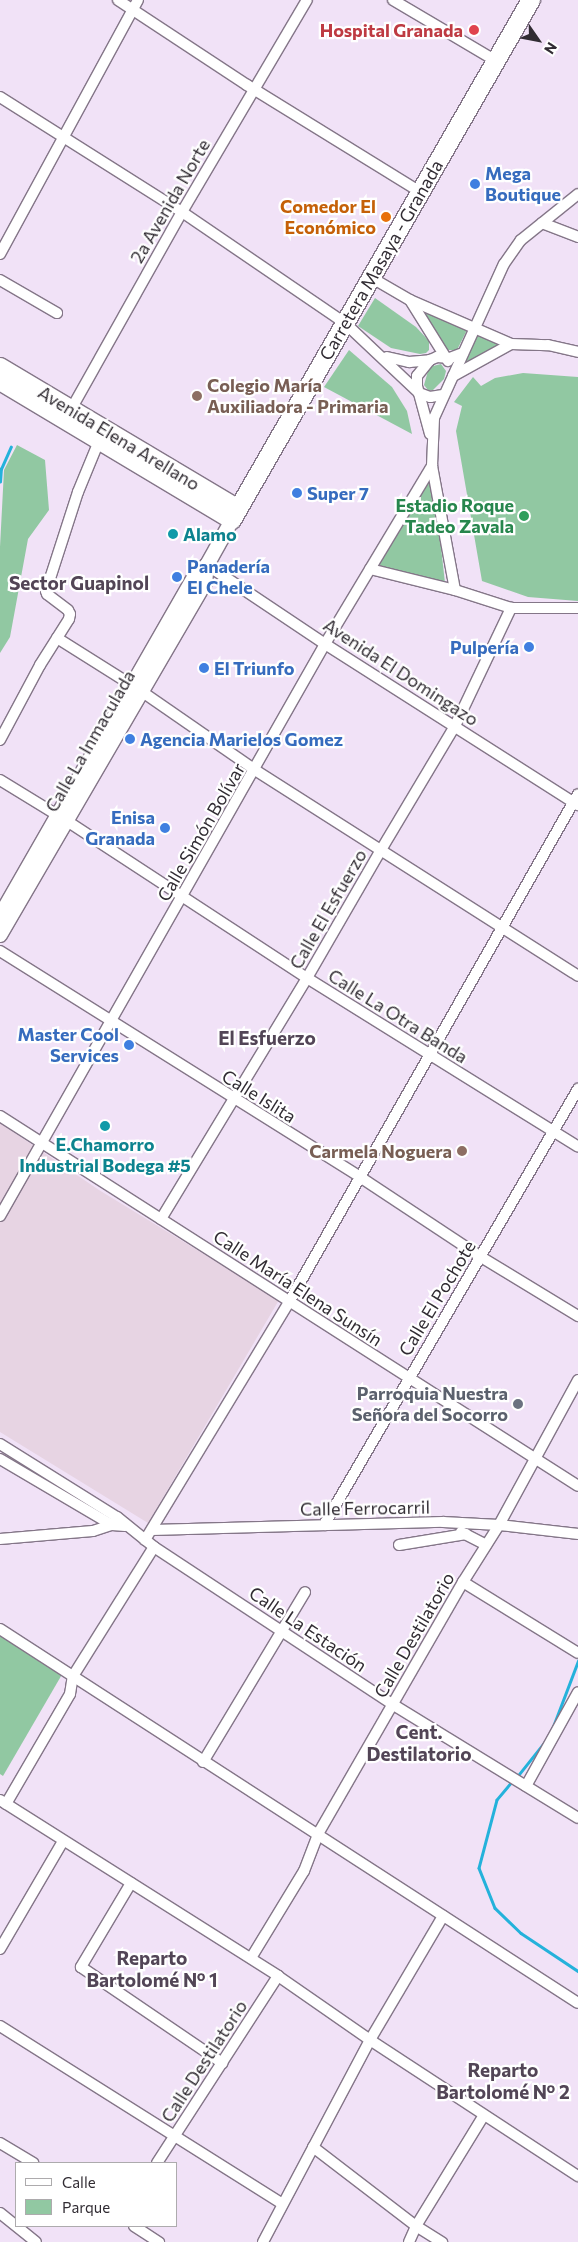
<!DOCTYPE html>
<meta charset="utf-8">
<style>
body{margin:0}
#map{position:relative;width:578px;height:2242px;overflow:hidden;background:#f1e2f7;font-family:Commissioner,sans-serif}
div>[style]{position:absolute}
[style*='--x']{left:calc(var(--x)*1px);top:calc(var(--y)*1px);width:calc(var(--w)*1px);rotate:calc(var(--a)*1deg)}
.industrial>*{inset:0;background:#e7d4e3}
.green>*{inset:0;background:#91c8a2}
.stream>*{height:2.5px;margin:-1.25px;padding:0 1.25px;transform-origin:1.25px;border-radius:1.25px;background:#24b2db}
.roads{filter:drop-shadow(1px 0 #847688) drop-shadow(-1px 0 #847688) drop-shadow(0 1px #847688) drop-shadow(0 -1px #847688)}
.street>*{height:10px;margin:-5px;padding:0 5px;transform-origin:5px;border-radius:5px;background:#fff}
.secondary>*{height:14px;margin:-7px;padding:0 7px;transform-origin:7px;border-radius:7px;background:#fff}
.highway>*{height:18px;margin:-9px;padding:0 9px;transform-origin:9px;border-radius:9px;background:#fff}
.dots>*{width:14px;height:14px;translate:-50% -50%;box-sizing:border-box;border:2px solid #fff;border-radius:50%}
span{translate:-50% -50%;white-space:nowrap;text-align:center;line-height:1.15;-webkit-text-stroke:4.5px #fff;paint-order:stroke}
.health-label{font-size:18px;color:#be3a42;font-weight:700}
.right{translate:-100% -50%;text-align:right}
.shop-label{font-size:18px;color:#366cbe;font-weight:700}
.left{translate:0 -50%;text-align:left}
.street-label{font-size:18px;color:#312c33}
.food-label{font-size:18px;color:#c56008;font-weight:700}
.education-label{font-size:18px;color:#785e54;font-weight:700}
.leisure-label{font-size:18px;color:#27864d;font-weight:700}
.culture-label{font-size:18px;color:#0d838f;font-weight:700}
.worship-label{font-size:18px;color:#5b616d;font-weight:700}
.neighbourhood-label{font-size:19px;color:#524556;font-weight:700}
.legend{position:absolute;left:15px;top:2162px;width:162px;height:65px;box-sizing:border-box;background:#fff;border:1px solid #adabad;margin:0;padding:6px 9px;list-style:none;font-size:15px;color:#312c33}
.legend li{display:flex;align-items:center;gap:10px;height:25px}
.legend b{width:25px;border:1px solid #adabad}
.north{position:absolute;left:513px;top:15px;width:50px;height:50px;-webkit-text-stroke:4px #fff;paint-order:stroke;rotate:123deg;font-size:14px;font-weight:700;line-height:20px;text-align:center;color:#312c33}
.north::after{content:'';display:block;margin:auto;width:18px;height:22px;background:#312c33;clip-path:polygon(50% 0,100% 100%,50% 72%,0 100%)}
</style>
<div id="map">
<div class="industrial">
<div style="clip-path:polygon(0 1123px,99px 1190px,279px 1300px,148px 1523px,0 1432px)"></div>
</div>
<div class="green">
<div style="clip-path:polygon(375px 298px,416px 327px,429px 341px,429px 350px,426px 353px,420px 354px,391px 348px,358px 326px)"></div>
<div style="clip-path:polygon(423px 312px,462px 325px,467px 330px,457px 350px,445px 350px)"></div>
<div style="clip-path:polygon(475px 334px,501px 341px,495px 348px,467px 364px,464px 362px)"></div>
<div style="clip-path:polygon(349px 350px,392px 387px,407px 411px,412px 434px,324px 387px)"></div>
<div style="clip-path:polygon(441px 364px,446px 371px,444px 379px,433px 390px,428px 390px,424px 385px,428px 371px,433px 366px)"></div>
<div style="clip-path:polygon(523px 373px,578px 377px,578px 601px,528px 597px,482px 581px,456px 431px,462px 406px,454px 402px,473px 377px,481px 386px,495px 378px)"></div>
<div style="clip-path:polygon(17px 445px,45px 460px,49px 510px,28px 539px,10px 637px,0 653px,0 547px,4px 470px)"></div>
<div style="clip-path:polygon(432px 466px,445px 583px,372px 569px)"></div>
<div style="clip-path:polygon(0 1632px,64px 1671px,3px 1776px,0 1774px)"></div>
</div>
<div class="stream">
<div style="--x:0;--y:482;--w:13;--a:-86"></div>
<div style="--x:1;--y:469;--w:24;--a:-66"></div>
<div style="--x:551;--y:1732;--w:76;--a:-69.2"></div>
<div style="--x:516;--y:1778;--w:50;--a:-51.5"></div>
<div style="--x:512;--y:1782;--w:23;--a:130"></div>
<div style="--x:497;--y:1800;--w:70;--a:104.8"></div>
<div style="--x:479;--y:1868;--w:43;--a:68.2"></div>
<div style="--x:495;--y:1908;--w:36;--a:44"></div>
<div style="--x:521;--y:1933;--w:69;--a:33.7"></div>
</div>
<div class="roads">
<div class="street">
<div style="--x:118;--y:0;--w:154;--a:33.4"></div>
<div style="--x:247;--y:85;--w:203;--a:31.7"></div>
<div style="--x:393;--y:0;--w:120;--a:30.6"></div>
<div style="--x:0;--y:97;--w:215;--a:32.3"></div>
<div style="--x:182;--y:212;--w:199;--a:34.3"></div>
<div style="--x:346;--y:324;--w:100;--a:43.4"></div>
<div style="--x:419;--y:393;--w:12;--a:20"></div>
<div style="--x:430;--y:397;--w:13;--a:-9"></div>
<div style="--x:542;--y:223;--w:39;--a:21"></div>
<div style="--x:0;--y:254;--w:289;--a:-61.5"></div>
<div style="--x:372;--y:278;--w:44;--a:30.1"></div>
<div style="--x:410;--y:300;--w:110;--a:23.5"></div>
<div style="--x:511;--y:344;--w:37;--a:2"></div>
<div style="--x:548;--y:345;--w:31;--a:13"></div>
<div style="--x:0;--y:280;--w:66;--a:30.1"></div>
<div style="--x:410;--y:300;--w:72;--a:58.1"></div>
<div style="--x:387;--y:357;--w:23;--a:13"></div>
<div style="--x:409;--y:362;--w:21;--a:-5"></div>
<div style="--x:453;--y:376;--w:66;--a:-28.9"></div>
<div style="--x:69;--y:413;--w:231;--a:-60.7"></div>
<div style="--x:182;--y:212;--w:246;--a:-59.5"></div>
<div style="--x:430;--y:434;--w:50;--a:-105.2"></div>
<div style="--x:417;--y:386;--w:10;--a:-90"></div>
<div style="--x:417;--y:376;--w:21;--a:-51"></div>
<div style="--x:430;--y:360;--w:8;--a:-23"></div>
<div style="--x:437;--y:357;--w:13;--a:4"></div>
<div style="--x:450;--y:358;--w:14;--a:-21"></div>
<div style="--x:207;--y:565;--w:142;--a:33.8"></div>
<div style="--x:325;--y:644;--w:300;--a:32.5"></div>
<div style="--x:370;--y:569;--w:88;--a:13.9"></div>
<div style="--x:455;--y:590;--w:59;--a:17.8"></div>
<div style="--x:511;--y:608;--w:67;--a:0"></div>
<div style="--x:455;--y:590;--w:126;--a:-100.5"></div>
<div style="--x:432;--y:466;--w:48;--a:-87.6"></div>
<div style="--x:434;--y:418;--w:169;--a:-65.6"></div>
<div style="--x:504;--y:264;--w:29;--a:-55"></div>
<div style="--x:521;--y:240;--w:73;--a:-38.9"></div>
<div style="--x:57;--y:638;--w:99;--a:32.2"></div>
<div style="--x:141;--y:691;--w:139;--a:34.7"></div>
<div style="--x:255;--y:770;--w:383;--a:32.5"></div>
<div style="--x:0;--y:740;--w:85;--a:-61.9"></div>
<div style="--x:40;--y:665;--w:54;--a:-57.8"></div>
<div style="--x:69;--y:619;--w:5;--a:-79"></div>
<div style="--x:70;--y:614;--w:4;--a:-117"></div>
<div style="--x:68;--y:610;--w:26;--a:-143"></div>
<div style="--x:47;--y:594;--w:3;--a:-108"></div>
<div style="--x:46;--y:591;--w:104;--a:-72.1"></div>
<div style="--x:78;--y:492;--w:55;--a:-67.6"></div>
<div style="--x:0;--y:780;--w:79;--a:31.5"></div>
<div style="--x:67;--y:821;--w:287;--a:33.2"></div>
<div style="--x:307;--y:978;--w:319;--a:31.9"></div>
<div style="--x:0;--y:951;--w:425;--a:32.1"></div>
<div style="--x:360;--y:1177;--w:145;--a:33.5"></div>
<div style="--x:481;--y:1257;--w:114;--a:31.3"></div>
<div style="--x:0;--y:1116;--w:686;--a:32.62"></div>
<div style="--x:0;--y:1216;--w:658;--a:-60.4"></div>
<div style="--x:325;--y:644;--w:208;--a:-59"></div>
<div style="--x:161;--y:1219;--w:282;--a:-58.8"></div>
<div style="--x:307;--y:978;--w:148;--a:-60"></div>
<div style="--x:381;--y:850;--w:144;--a:-59.2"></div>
<div style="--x:455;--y:726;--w:131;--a:-64.6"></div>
<div style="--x:0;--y:1444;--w:138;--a:32"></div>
<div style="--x:117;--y:1517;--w:48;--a:39"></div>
<div style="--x:154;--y:1547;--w:285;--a:33.4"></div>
<div style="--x:392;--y:1704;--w:218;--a:31.5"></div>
<div style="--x:0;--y:1459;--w:130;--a:30.5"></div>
<div style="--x:112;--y:1525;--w:13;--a:4"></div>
<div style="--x:324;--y:1525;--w:505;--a:-59.78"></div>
<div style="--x:152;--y:1530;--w:291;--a:-1.6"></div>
<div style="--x:443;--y:1522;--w:56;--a:3.1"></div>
<div style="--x:499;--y:1525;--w:80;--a:6.5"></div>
<div style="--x:461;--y:1532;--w:28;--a:27"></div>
<div style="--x:0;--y:1539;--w:93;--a:-4.9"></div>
<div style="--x:93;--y:1531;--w:20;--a:-18"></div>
<div style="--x:112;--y:1525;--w:4;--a:-56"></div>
<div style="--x:145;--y:1540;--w:278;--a:-58.8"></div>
<div style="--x:289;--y:1302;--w:584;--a:-60.36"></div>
<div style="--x:399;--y:1545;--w:68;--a:-9.3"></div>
<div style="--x:463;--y:1582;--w:135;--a:31.7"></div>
<div style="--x:0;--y:1629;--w:688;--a:32.91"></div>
<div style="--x:203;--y:1762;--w:198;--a:-59"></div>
<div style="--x:526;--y:1786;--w:107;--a:-61"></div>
<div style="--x:0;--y:1800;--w:329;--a:32.3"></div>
<div style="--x:278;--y:1976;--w:112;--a:34.8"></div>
<div style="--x:370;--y:2040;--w:249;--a:33.2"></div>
<div style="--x:6;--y:1804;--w:127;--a:-59.8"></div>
<div style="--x:70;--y:1694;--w:18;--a:-81"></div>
<div style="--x:73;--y:1676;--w:152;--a:-57.9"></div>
<div style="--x:131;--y:1883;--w:98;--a:120.8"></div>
<div style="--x:81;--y:1967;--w:171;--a:34.2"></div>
<div style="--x:0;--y:1949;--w:125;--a:-59.7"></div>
<div style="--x:251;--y:1958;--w:102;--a:-58.7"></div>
<div style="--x:304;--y:1871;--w:40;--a:-69"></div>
<div style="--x:318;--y:1834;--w:291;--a:-60.1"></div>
<div style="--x:463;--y:1582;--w:67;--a:-57.7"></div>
<div style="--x:499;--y:1525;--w:165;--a:-61.4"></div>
<div style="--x:0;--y:2026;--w:334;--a:32.2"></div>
<div style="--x:0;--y:2143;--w:39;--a:31"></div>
<div style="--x:313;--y:2147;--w:130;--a:37.5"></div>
<div style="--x:416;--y:2226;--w:31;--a:32"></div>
<div style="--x:157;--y:2163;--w:223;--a:-57.1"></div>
<div style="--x:0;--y:2213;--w:46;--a:38.9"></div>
<div style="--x:134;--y:2226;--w:30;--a:33"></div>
<div style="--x:263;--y:2242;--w:229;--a:-62.1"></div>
<div style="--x:370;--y:2040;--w:144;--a:-59.5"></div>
<div style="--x:409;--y:2242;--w:17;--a:-66"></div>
<div style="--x:416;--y:2226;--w:130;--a:-58.5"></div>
</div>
<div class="secondary">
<div style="--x:0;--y:916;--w:391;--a:-60.2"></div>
<div style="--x:194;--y:577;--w:18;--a:-43"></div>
<div style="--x:207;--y:565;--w:51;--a:-60.9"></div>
<div style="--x:0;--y:935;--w:407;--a:-59.8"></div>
<div style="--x:205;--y:583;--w:18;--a:-84"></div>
</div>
<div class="highway">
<div style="--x:0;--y:367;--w:277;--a:30.8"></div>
<div style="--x:0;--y:381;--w:270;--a:30.9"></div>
<div style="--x:232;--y:520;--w:600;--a:-60.1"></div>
</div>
</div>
<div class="dots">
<div style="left:474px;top:30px;background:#e0444e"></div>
<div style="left:475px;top:184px;background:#3f7fe0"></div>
<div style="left:386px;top:217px;background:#e8710a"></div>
<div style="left:197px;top:396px;background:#8d6e63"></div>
<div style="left:297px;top:493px;background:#3f7fe0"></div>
<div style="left:524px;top:516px;background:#2e9e5b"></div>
<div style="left:173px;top:534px;background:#0f9aa8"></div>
<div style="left:177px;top:577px;background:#3f7fe0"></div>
<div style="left:529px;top:647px;background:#3f7fe0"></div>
<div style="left:204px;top:668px;background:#3f7fe0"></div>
<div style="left:130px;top:739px;background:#3f7fe0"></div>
<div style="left:165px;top:828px;background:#3f7fe0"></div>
<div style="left:129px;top:1045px;background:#3f7fe0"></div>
<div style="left:105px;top:1126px;background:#0f9aa8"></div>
<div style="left:462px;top:1151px;background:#8d6e63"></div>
<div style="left:518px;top:1404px;background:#6b7280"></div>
</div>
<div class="health-label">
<span class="right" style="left:463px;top:30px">Hospital Granada</span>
</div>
<div class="shop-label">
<span class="left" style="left:485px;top:184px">Mega<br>Boutique</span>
<span class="left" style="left:307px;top:493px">Super 7</span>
<span class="left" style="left:187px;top:577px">Panadería<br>El Chele</span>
<span class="right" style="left:519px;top:647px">Pulpería</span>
<span class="left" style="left:214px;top:668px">El Triunfo</span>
<span class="left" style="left:140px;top:739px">Agencia Marielos Gomez</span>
<span class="right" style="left:155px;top:828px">Enisa<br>Granada</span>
<span class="right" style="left:119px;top:1045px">Master Cool<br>Services</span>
</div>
<div class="street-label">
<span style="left:170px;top:201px;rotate:-60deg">2a Avenida Norte</span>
<span style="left:381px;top:260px;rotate:-60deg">Carretera Masaya - Granada</span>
<span style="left:119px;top:438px;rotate:31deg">Avenida Elena Arellano</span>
<span style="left:401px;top:672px;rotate:33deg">Avenida El Domingazo</span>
<span style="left:90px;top:741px;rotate:-60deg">Calle La Inmaculada</span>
<span style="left:201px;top:832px;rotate:-60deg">Calle Simón Bolívar</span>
<span style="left:328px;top:909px;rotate:-60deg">Calle El Esfuerzo</span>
<span style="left:398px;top:1016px;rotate:32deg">Calle La Otra Banda</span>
<span style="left:259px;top:1096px;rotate:32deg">Calle Islita</span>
<span style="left:298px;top:1288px;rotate:33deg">Calle María Elena Sunsín</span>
<span style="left:437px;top:1298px;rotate:-59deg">Calle El Pochote</span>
<span style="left:365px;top:1508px;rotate:-1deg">Calle Ferrocarril</span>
<span style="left:308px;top:1629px;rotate:34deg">Calle La Estación</span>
<span style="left:414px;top:1635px;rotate:-60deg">Calle Destilatorio</span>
<span style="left:204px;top:2061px;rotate:-57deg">Calle Destilatorio</span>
</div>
<div class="food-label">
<span class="right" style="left:376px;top:217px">Comedor El<br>Económico</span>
</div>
<div class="education-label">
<span class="left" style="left:207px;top:396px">Colegio María<br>Auxiliadora - Primaria</span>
<span class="right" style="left:452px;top:1151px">Carmela Noguera</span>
</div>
<div class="leisure-label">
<span class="right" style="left:514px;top:516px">Estadio Roque<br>Tadeo Zavala</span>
</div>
<div class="culture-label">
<span class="left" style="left:183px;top:534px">Alamo</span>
<span style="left:105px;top:1155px">E.Chamorro<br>Industrial Bodega #5</span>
</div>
<div class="worship-label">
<span class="right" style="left:508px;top:1404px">Parroquia Nuestra<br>Señora del Socorro</span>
</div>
<div class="neighbourhood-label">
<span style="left:79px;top:583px">Sector Guapinol</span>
<span style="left:267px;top:1038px">El Esfuerzo</span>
<span style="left:419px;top:1743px">Cent.<br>Destilatorio</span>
<span style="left:152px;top:1969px">Reparto<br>Bartolomé Nº 1</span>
<span style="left:503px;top:2081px">Reparto<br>Bartolomé Nº 2</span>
</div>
<ul class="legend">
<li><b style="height:6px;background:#fff"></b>Calle</li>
<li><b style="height:14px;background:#91c8a2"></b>Parque</li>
</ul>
<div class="north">N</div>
</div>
